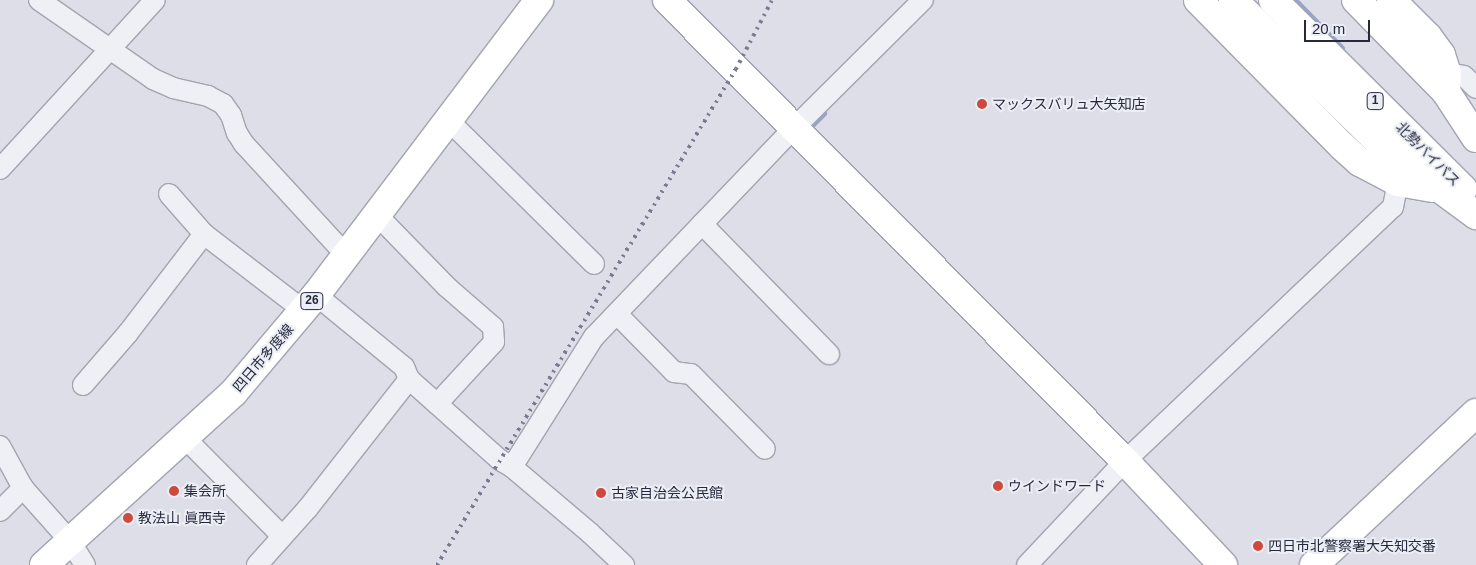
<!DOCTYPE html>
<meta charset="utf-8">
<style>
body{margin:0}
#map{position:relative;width:1476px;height:565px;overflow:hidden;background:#dddee7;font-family:Arial,"Noto Sans JP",sans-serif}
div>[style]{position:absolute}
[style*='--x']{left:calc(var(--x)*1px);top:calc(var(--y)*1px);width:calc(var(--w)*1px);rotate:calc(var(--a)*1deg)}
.stream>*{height:7px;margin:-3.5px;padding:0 3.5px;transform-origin:3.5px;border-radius:3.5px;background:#97a4c8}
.roads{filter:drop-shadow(1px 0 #a2a4b1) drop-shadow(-1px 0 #a2a4b1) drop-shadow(0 1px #a2a4b1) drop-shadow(0 -1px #a2a4b1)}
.street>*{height:20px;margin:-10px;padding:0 10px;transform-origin:10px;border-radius:10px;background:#eff0f5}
.secondary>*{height:28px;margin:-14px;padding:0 14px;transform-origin:14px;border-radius:14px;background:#fff}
.primary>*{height:28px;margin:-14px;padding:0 14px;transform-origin:14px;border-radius:14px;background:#fff}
.highway>*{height:28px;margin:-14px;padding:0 14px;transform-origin:14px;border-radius:14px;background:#fff}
.rail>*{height:4px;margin-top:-2px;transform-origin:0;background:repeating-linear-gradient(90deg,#767a90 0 2.5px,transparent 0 7.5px)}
.dots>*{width:14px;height:14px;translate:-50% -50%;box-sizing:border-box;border:2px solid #eceef5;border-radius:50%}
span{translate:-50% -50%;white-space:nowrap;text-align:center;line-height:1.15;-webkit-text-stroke:4px #eceef5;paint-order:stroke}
.shield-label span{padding:1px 4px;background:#eceef5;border:1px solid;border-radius:4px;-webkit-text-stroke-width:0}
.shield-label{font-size:12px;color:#26293d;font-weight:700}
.poi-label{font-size:14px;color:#26293d}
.left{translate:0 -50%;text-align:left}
.street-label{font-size:14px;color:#26293d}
.scale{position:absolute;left:1304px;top:20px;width:66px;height:22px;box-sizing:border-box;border:2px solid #26293d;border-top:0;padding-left:6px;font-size:15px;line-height:18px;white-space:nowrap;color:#26293d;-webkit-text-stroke:4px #eceef5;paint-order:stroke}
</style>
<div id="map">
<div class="stream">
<div style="--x:1294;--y:0;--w:67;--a:45.6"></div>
<div style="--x:811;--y:125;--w:17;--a:-45"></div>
</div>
<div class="roads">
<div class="street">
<div style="--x:39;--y:0;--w:139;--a:34.7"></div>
<div style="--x:153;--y:79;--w:22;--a:24"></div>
<div style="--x:173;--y:88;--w:36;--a:13"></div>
<div style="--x:208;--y:96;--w:17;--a:28"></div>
<div style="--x:223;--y:104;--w:14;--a:54"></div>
<div style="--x:231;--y:115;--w:19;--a:72"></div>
<div style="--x:237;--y:133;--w:13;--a:58"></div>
<div style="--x:244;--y:144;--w:151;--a:47.4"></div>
<div style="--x:1447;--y:73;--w:17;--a:10"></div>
<div style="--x:1464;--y:76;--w:17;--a:45"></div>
<div style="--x:448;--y:120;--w:205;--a:44.6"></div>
<div style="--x:0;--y:169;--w:229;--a:-47.5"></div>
<div style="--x:377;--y:215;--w:100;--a:45.8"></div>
<div style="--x:447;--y:287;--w:61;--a:41"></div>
<div style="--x:493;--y:327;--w:15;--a:86"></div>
<div style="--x:494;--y:342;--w:84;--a:132.6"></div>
<div style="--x:702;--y:224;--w:182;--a:45.7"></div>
<div style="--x:204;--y:234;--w:125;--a:37.5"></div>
<div style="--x:316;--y:295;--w:114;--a:39.3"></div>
<div style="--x:404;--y:367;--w:13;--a:67"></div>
<div style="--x:409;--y:379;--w:122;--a:41.7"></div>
<div style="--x:500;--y:460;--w:14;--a:30"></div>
<div style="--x:512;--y:467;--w:102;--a:40.2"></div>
<div style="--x:590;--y:533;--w:47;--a:43.3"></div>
<div style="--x:617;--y:314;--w:81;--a:45.5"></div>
<div style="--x:674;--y:372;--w:17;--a:7"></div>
<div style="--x:691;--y:374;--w:105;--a:45.4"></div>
<div style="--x:83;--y:385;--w:69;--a:-49.1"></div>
<div style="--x:128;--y:333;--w:125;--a:-52.5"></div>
<div style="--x:204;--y:234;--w:53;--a:-131.2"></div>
<div style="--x:184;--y:437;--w:139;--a:45.3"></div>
<div style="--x:0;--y:446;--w:48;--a:61.3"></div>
<div style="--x:512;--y:467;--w:154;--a:-57.8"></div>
<div style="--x:594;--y:337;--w:288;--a:-46.3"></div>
<div style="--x:793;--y:129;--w:183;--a:-44.8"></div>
<div style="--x:0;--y:511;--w:33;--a:-45"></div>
<div style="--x:23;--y:488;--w:71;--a:48.4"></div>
<div style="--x:70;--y:541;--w:28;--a:58"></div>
<div style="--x:257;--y:565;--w:76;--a:-48.2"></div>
<div style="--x:308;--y:508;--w:164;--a:-51.9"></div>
<div style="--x:1027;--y:565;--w:143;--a:-46.7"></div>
<div style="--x:1125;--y:461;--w:369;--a:-43.5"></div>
<div style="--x:1393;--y:207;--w:25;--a:-79"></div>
</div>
<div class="secondary">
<div style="--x:667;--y:0;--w:650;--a:45.19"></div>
<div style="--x:1125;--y:461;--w:143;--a:46.7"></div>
<div style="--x:1314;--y:565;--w:222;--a:-43.2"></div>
</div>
<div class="primary">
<div style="--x:44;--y:565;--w:257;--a:-42.3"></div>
<div style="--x:234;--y:392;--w:127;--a:-49.8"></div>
<div style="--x:316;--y:295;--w:370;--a:-52.9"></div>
</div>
<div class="highway">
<div style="--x:1198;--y:0;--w:205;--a:45.4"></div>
<div style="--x:1342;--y:146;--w:24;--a:42"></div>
<div style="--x:1360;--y:162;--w:43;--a:27.8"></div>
<div style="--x:1398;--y:182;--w:35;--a:10"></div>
<div style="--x:1233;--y:0;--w:214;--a:44.2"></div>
<div style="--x:1386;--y:149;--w:112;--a:36.3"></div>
<div style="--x:1273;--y:0;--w:268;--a:44.8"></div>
<div style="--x:1356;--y:0;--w:129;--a:45.6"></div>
<div style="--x:1446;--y:92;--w:55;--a:56.9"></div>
<div style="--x:1391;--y:0;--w:52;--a:45"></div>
<div style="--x:1428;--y:37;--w:22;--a:54"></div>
<div style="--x:1441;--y:55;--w:19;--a:72"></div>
<div style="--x:1447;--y:73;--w:19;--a:93"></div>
</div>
</div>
<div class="rail">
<div style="--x:437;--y:565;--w:579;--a:-58.92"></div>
<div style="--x:736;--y:69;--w:78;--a:-62.4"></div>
</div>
<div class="dots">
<div style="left:982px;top:104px;background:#ce4a3f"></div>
<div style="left:998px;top:486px;background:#ce4a3f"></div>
<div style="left:174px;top:491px;background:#ce4a3f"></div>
<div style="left:601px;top:493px;background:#ce4a3f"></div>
<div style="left:128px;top:518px;background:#ce4a3f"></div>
<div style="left:1258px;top:546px;background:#ce4a3f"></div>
</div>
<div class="shield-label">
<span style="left:1375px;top:101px">1</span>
<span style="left:312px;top:301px">26</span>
</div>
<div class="poi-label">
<span class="left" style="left:992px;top:104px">マックスバリュ大矢知店</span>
<span class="left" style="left:1008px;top:486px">ウインドワード</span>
<span class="left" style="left:184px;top:491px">集会所</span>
<span class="left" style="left:611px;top:493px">古家自治会公民館</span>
<span class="left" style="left:138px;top:518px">教法山 眞西寺</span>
<span class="left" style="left:1268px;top:546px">四日市北警察署大矢知交番</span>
</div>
<div class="street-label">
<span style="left:1428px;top:154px;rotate:45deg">北勢バイパス</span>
<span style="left:263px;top:358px;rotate:-49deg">四日市多度線</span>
</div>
<div class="scale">20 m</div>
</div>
